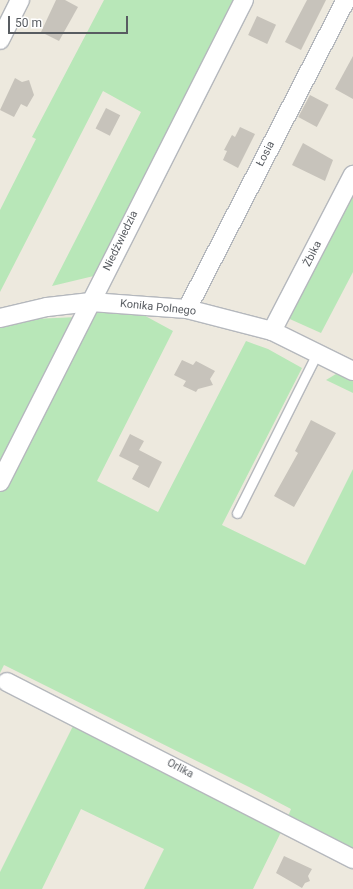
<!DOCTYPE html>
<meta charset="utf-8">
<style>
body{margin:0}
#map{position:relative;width:353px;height:889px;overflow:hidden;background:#ede9de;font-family:Roboto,sans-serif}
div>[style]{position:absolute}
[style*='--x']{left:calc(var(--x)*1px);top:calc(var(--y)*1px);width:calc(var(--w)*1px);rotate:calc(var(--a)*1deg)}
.green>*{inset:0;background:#b8e7b8}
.building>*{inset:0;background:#c7c3bb;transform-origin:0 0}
.roads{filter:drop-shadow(1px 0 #b5b8bd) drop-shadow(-1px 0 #b5b8bd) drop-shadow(0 1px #b5b8bd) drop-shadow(0 -1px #b5b8bd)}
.lane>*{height:9px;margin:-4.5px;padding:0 4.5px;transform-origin:4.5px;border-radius:4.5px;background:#fff}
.street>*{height:18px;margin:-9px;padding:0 9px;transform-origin:9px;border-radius:9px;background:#fff}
span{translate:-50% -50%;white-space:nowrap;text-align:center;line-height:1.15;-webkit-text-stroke:3.5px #fff;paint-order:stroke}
.street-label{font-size:11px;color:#585c61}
.scale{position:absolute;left:8px;top:16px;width:120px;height:18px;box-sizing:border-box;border:2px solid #585c61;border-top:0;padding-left:5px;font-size:12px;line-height:14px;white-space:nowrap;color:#585c61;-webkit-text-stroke:3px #fff;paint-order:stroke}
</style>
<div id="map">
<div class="green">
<div style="clip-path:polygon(104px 0,239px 0,98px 275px,52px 286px,141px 112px,103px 91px,0 292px,0 210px,36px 139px,32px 137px)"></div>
<div style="clip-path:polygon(353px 183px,353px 272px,321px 333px,283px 316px)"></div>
<div style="clip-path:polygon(91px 310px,138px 312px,173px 331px,97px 481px,158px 512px,246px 341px,268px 349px,302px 368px,222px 525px,305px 565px,353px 469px,353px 851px,287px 819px,291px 809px,249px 787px,4px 665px,0 673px,0 491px)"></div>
<div style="clip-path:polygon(77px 317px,0 470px,0 325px,34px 319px)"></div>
<div style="clip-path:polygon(336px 374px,353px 379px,353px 393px,326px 380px)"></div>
<div style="clip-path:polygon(73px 726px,195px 785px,281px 832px,253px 889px,144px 889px,164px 849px,81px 809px,42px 889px,0 889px,0 872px)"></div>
</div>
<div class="building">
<div style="clip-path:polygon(56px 0,65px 0,78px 7px,59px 41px,41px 32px)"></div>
<div style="clip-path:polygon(307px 0,326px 0,301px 50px,285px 42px)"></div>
<div style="left:257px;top:16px;width:21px;height:21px;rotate:25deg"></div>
<div style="clip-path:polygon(353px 56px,353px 99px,335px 89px)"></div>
<div style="clip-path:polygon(15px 78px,22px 82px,29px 80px,34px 95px,27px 107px,21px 104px,14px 117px,0 110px)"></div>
<div style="left:310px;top:95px;width:21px;height:25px;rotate:28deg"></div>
<div style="left:106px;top:108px;width:16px;height:23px;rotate:27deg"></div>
<div style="clip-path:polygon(240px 127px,255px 134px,238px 168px,223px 160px,227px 151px,224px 150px,232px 135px,235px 137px)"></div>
<div style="clip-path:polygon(303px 143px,333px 160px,325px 181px,292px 165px)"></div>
<div style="clip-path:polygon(182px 360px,193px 365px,196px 361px,215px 371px,210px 379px,213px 385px,198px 389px,196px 392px,183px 386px,186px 381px,174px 375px)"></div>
<div style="clip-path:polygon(311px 420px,336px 433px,294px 507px,274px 496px,298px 453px,295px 451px)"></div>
<div style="clip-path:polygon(130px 434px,144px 441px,139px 450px,162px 462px,149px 488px,132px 479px,139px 466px,119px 456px)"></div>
<div style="clip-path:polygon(284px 856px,312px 869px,308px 876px,310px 881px,305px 883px,302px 888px,276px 873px)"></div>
</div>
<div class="roads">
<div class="lane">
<div style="--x:237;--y:513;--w:179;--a:-63.4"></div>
</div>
<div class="street">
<div style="--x:0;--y:40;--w:45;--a:-63.4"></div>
<div style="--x:187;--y:309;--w:348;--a:-62.8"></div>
<div style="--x:0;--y:318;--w:48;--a:-13.2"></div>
<div style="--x:47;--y:307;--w:44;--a:-6.5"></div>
<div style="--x:91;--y:302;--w:96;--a:4.2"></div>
<div style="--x:187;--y:309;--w:88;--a:14.5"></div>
<div style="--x:272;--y:331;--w:90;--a:26.3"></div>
<div style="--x:272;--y:331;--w:176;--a:-62.6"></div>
<div style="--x:0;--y:482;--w:540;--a:-63.15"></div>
<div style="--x:7;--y:682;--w:389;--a:27.1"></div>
</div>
</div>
<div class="street-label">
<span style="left:266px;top:154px;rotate:-63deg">Łosia</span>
<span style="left:121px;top:241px;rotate:-64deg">Niedźwiedzia</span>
<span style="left:313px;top:254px;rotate:-63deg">Żbika</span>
<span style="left:158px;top:308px;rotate:6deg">Konika Polnego</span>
<span style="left:180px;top:769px;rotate:28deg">Orlika</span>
</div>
<div class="scale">50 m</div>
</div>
